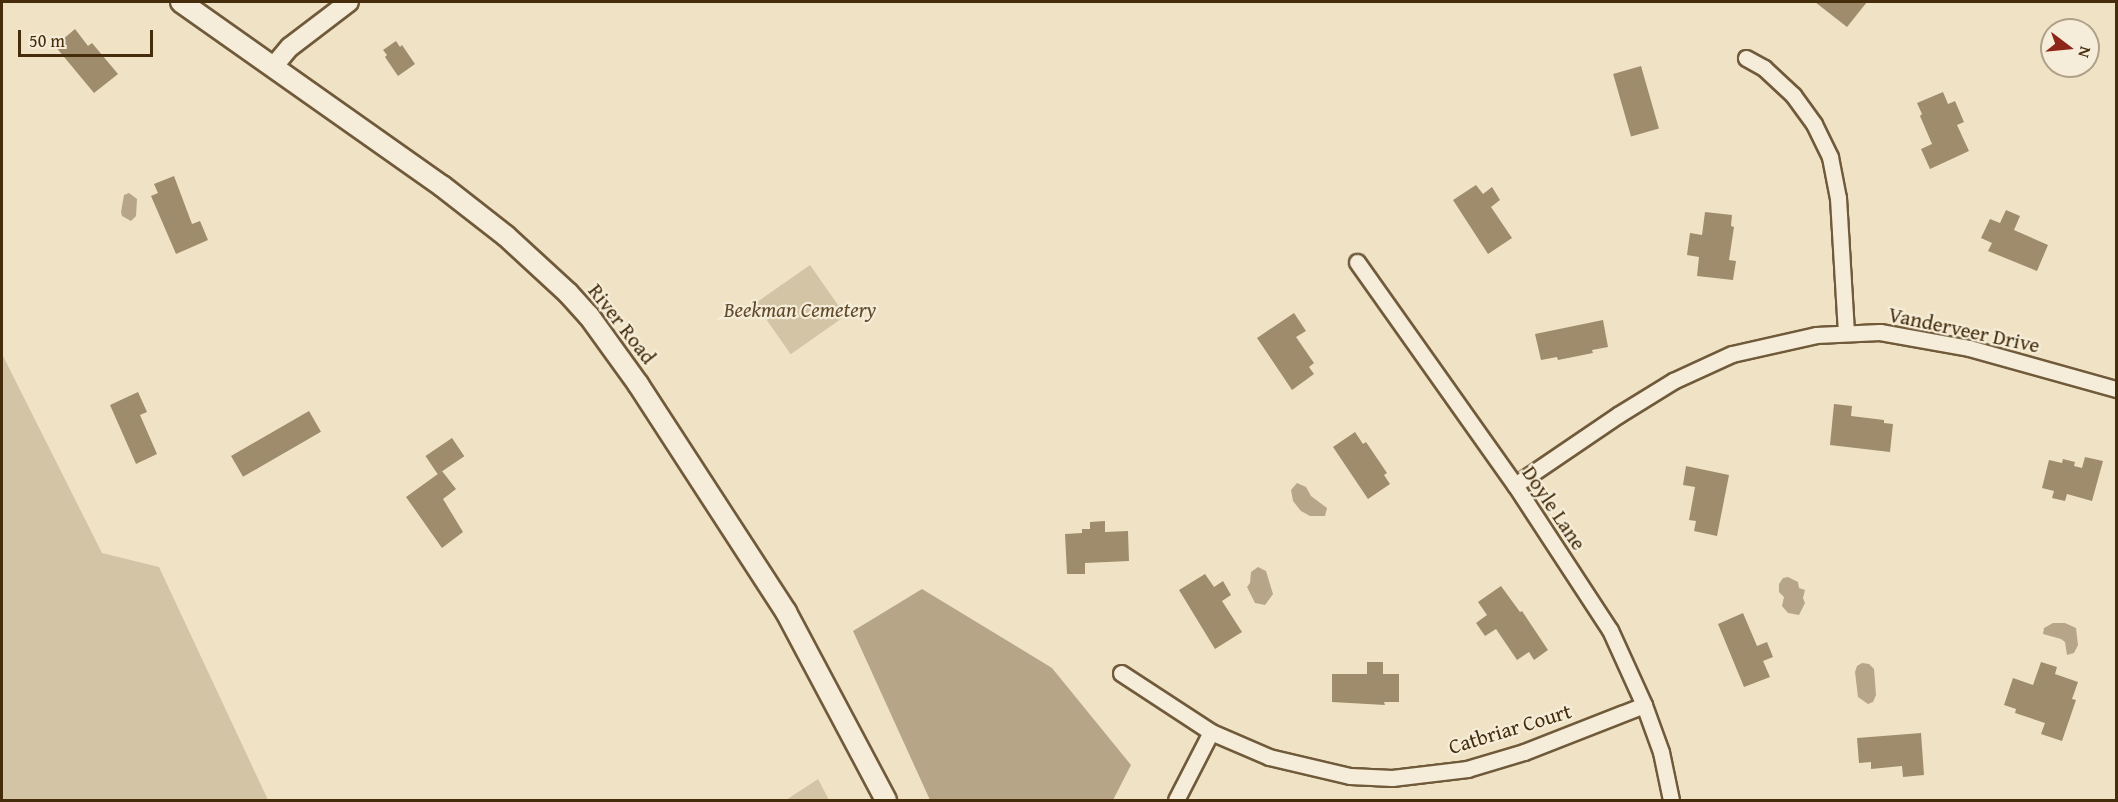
<!DOCTYPE html>
<style>
body{margin:0}
#map{position:relative;width:2118px;height:802px;overflow:hidden;background:#f0e3c5;font-family:"Gentium Book Plus",serif}
div>[style]{position:absolute}
[style*='--x']{left:calc(var(--x)*1px);top:calc(var(--y)*1px);width:calc(var(--w)*1px);rotate:calc(var(--a)*1deg)}
.green>*{inset:0;background:#d3c4a6;transform-origin:0 0}
.water>*{inset:0;background:#b6a586}
.building>*{inset:0;background:#9e8c6c;transform-origin:0 0}
.roads{filter:drop-shadow(2px 0 #705a3a) drop-shadow(-2px 0 #705a3a) drop-shadow(0 2px #705a3a) drop-shadow(0 -2px #705a3a)}
.minor>*{height:15px;margin:-7.5px;padding:0 7.5px;transform-origin:7.5px;border-radius:7.5px;background:#f5edd9}
.tertiary>*{height:18px;margin:-9px;padding:0 9px;transform-origin:9px;border-radius:9px;background:#f5edd9}
.secondary>*{height:20px;margin:-10px;padding:0 10px;transform-origin:10px;border-radius:10px;background:#f5edd9}
span{translate:-50% -50%;white-space:nowrap;text-align:center;line-height:1.15;-webkit-text-stroke:4.5px #f5edd9;paint-order:stroke}
.park-label{font-size:21px;color:#614b2b;font-style:italic}
.street-label{font-size:21px;color:#452d0c}
.frame{position:absolute;inset:0;border:3px solid #452d0c;pointer-events:none}
.north{position:absolute;left:2040px;top:18px;width:60px;height:60px;box-sizing:border-box;background:#f5edd9;border:2px solid #afa087;border-radius:50%;rotate:106deg;font-size:16px;font-weight:700;line-height:24px;text-align:center;color:#452d0c}
.north::after{content:'';display:block;margin:auto;width:21px;height:27px;background:#8f2418;clip-path:polygon(50% 0,100% 100%,50% 72%,0 100%)}
.scale{position:absolute;left:18px;top:30px;width:135px;height:27px;box-sizing:border-box;border:3px solid #452d0c;border-top:0;padding-left:8px;font-size:18px;line-height:21px;white-space:nowrap;color:#452d0c;-webkit-text-stroke:4px #f5edd9;paint-order:stroke}
</style>
<div id="map">
<div class="green">
<div style="left:810px;top:265px;width:62px;height:67px;rotate:55deg"></div>
<div style="clip-path:polygon(2px 354px,102px 553px,159px 567px,268px 800px,2px 800px)"></div>
<div style="clip-path:polygon(818px 779px,829px 800px,786px 800px)"></div>
</div>
<div class="water">
<div style="clip-path:polygon(129px 193px,137px 199px,136px 216px,131px 221px,122px 216px,121px 212px,124px 195px)"></div>
<div style="clip-path:polygon(1297px 483px,1306px 487px,1311px 496px,1327px 508px,1325px 516px,1310px 516px,1301px 511px,1293px 501px,1291px 490px)"></div>
<div style="clip-path:polygon(1258px 567px,1266px 571px,1273px 594px,1265px 605px,1255px 603px,1247px 587px,1250px 583px,1251px 572px)"></div>
<div style="clip-path:polygon(1788px 577px,1798px 582px,1799px 588px,1805px 590px,1803px 598px,1805px 603px,1799px 615px,1788px 613px,1782px 606px,1784px 597px,1779px 592px,1779px 584px,1783px 578px)"></div>
<div style="clip-path:polygon(922px 589px,1052px 668px,1131px 765px,1113px 800px,930px 800px,853px 631px)"></div>
<div style="clip-path:polygon(2053px 623px,2065px 623px,2076px 628px,2078px 645px,2074px 653px,2067px 655px,2065px 642px,2061px 639px,2043px 634px,2044px 628px)"></div>
<div style="clip-path:polygon(1862px 663px,1869px 664px,1874px 669px,1876px 695px,1873px 702px,1868px 704px,1858px 697px,1855px 672px,1857px 666px)"></div>
</div>
<div class="building">
<div style="clip-path:polygon(1815px 2px,1867px 2px,1847px 27px)"></div>
<div style="clip-path:polygon(75px 29px,88px 46px,92px 43px,118px 74px,94px 93px,55px 46px)"></div>
<div style="clip-path:polygon(396px 41px,400px 47px,402px 45px,415px 64px,398px 76px,385px 57px,387px 55px,383px 50px)"></div>
<div style="left:1641px;top:66px;width:65px;height:29px;rotate:74deg"></div>
<div style="clip-path:polygon(1943px 92px,1948px 104px,1955px 101px,1964px 122px,1957px 125px,1969px 151px,1930px 169px,1921px 149px,1932px 144px,1920px 116px,1922px 114px,1917px 103px)"></div>
<div style="clip-path:polygon(174px 176px,192px 224px,200px 221px,208px 240px,176px 254px,151px 196px,158px 193px,154px 184px)"></div>
<div style="clip-path:polygon(1476px 185px,1483px 194px,1492px 187px,1500px 200px,1491px 207px,1512px 238px,1488px 254px,1453px 200px)"></div>
<div style="clip-path:polygon(2006px 210px,2020px 216px,2014px 230px,2048px 245px,2037px 271px,1988px 251px,1992px 243px,1981px 238px,1990px 219px,2000px 223px)"></div>
<div style="clip-path:polygon(1705px 212px,1732px 215px,1731px 226px,1734px 227px,1729px 260px,1736px 261px,1733px 280px,1697px 276px,1699px 257px,1687px 255px,1690px 233px,1702px 235px)"></div>
<div style="clip-path:polygon(1294px 313px,1306px 331px,1296px 337px,1314px 363px,1309px 367px,1314px 374px,1292px 390px,1257px 338px)"></div>
<div style="clip-path:polygon(1603px 320px,1608px 347px,1592px 350px,1593px 353px,1558px 360px,1557px 357px,1541px 360px,1535px 334px)"></div>
<div style="clip-path:polygon(138px 392px,147px 412px,140px 415px,157px 454px,136px 464px,110px 405px)"></div>
<div style="clip-path:polygon(1834px 404px,1852px 406px,1851px 416px,1884px 420px,1884px 423px,1893px 424px,1890px 452px,1830px 445px)"></div>
<div style="left:309px;top:411px;width:24px;height:90px;rotate:60deg"></div>
<div style="clip-path:polygon(1355px 432px,1363px 444px,1366px 442px,1387px 473px,1384px 475px,1390px 484px,1368px 499px,1333px 447px)"></div>
<div style="left:452px;top:438px;width:22px;height:32px;rotate:56deg"></div>
<div style="clip-path:polygon(2085px 457px,2103px 461px,2092px 501px,2067px 494px,2065px 501px,2052px 498px,2054px 491px,2042px 488px,2049px 460px,2062px 463px,2063px 459px,2075px 462px,2074px 466px,2082px 468px)"></div>
<div style="clip-path:polygon(1686px 466px,1729px 475px,1717px 536px,1694px 531px,1696px 521px,1689px 520px,1695px 487px,1683px 485px)"></div>
<div style="clip-path:polygon(442px 471px,456px 489px,443px 499px,463px 532px,442px 548px,406px 497px)"></div>
<div style="clip-path:polygon(1105px 521px,1105px 532px,1128px 531px,1129px 561px,1085px 563px,1085px 574px,1067px 574px,1065px 534px,1082px 533px,1082px 529px,1090px 529px,1090px 522px)"></div>
<div style="clip-path:polygon(1205px 574px,1214px 587px,1223px 581px,1231px 595px,1222px 601px,1242px 632px,1215px 649px,1179px 590px)"></div>
<div style="clip-path:polygon(1501px 586px,1520px 612px,1522px 611px,1548px 650px,1534px 660px,1529px 652px,1517px 660px,1496px 629px,1485px 636px,1476px 623px,1487px 615px,1478px 602px)"></div>
<div style="clip-path:polygon(1743px 613px,1757px 646px,1767px 642px,1773px 657px,1763px 661px,1770px 677px,1744px 687px,1718px 624px)"></div>
<div style="clip-path:polygon(1367px 662px,1383px 662px,1383px 674px,1399px 674px,1399px 702px,1384px 702px,1385px 705px,1332px 702px,1332px 674px,1367px 674px)"></div>
<div style="clip-path:polygon(2041px 662px,2057px 667px,2055px 674px,2078px 682px,2072px 699px,2076px 700px,2062px 741px,2041px 734px,2045px 723px,2015px 713px,2016px 709px,2004px 705px,2013px 678px,2033px 685px)"></div>
<div style="clip-path:polygon(1921px 733px,1924px 775px,1903px 777px,1902px 766px,1871px 769px,1871px 762px,1859px 763px,1857px 738px)"></div>
</div>
<div class="roads">
<div class="minor">
<div style="--x:1746;--y:58;--w:21;--a:29"></div>
<div style="--x:1764;--y:68;--w:40;--a:43"></div>
<div style="--x:1793;--y:95;--w:36;--a:54"></div>
<div style="--x:1814;--y:124;--w:37;--a:64"></div>
<div style="--x:1830;--y:157;--w:42;--a:79"></div>
<div style="--x:1838;--y:198;--w:134;--a:86.6"></div>
<div style="--x:1357;--y:262;--w:273;--a:54.7"></div>
<div style="--x:1515;--y:485;--w:173;--a:56.8"></div>
<div style="--x:1610;--y:630;--w:82;--a:65.6"></div>
<div style="--x:1644;--y:705;--w:50;--a:70.1"></div>
<div style="--x:1661;--y:752;--w:49;--a:78.2"></div>
<div style="--x:1515;--y:485;--w:125;--a:-34.2"></div>
<div style="--x:1618;--y:415;--w:65;--a:-31.7"></div>
<div style="--x:1673;--y:381;--w:65;--a:-24.6"></div>
<div style="--x:1732;--y:354;--w:86;--a:-12.7"></div>
<div style="--x:1816;--y:335;--w:64;--a:-2.7"></div>
<div style="--x:1880;--y:332;--w:90;--a:10.2"></div>
<div style="--x:1969;--y:348;--w:153;--a:15.6"></div>
<div style="--x:1121;--y:673;--w:108;--a:33.2"></div>
<div style="--x:1211;--y:732;--w:63;--a:23.3"></div>
<div style="--x:1269;--y:757;--w:83;--a:13.2"></div>
<div style="--x:1350;--y:776;--w:42;--a:2.7"></div>
<div style="--x:1392;--y:778;--w:76;--a:-6.8"></div>
<div style="--x:1467;--y:769;--w:59;--a:-16.6"></div>
<div style="--x:1524;--y:752;--w:129;--a:-21.4"></div>
<div style="--x:1176;--y:800;--w:76;--a:-62.8"></div>
</div>
<div class="tertiary">
<div style="--x:273;--y:67;--w:26;--a:-50"></div>
<div style="--x:290;--y:47;--w:74;--a:-37.3"></div>
</div>
<div class="secondary">
<div style="--x:181;--y:2;--w:319;--a:35.2"></div>
<div style="--x:442;--y:186;--w:81;--a:38"></div>
<div style="--x:506;--y:236;--w:84;--a:42.6"></div>
<div style="--x:568;--y:293;--w:31;--a:48"></div>
<div style="--x:589;--y:316;--w:84;--a:54.2"></div>
<div style="--x:638;--y:384;--w:272;--a:57"></div>
<div style="--x:786;--y:612;--w:213;--a:62"></div>
</div>
</div>
<div class="park-label">
<span style="left:800px;top:310px">Beekman Cemetery</span>
</div>
<div class="street-label">
<span style="left:622px;top:324px;rotate:52deg">River Road</span>
<span style="left:1964px;top:330px;rotate:12deg">Vanderveer Drive</span>
<span style="left:1554px;top:508px;rotate:56deg">Doyle Lane</span>
<span style="left:1510px;top:729px;rotate:-17deg">Catbriar Court</span>
</div>
<div class="frame"></div>
<div class="north">N</div>
<div class="scale">50 m</div>
</div>
